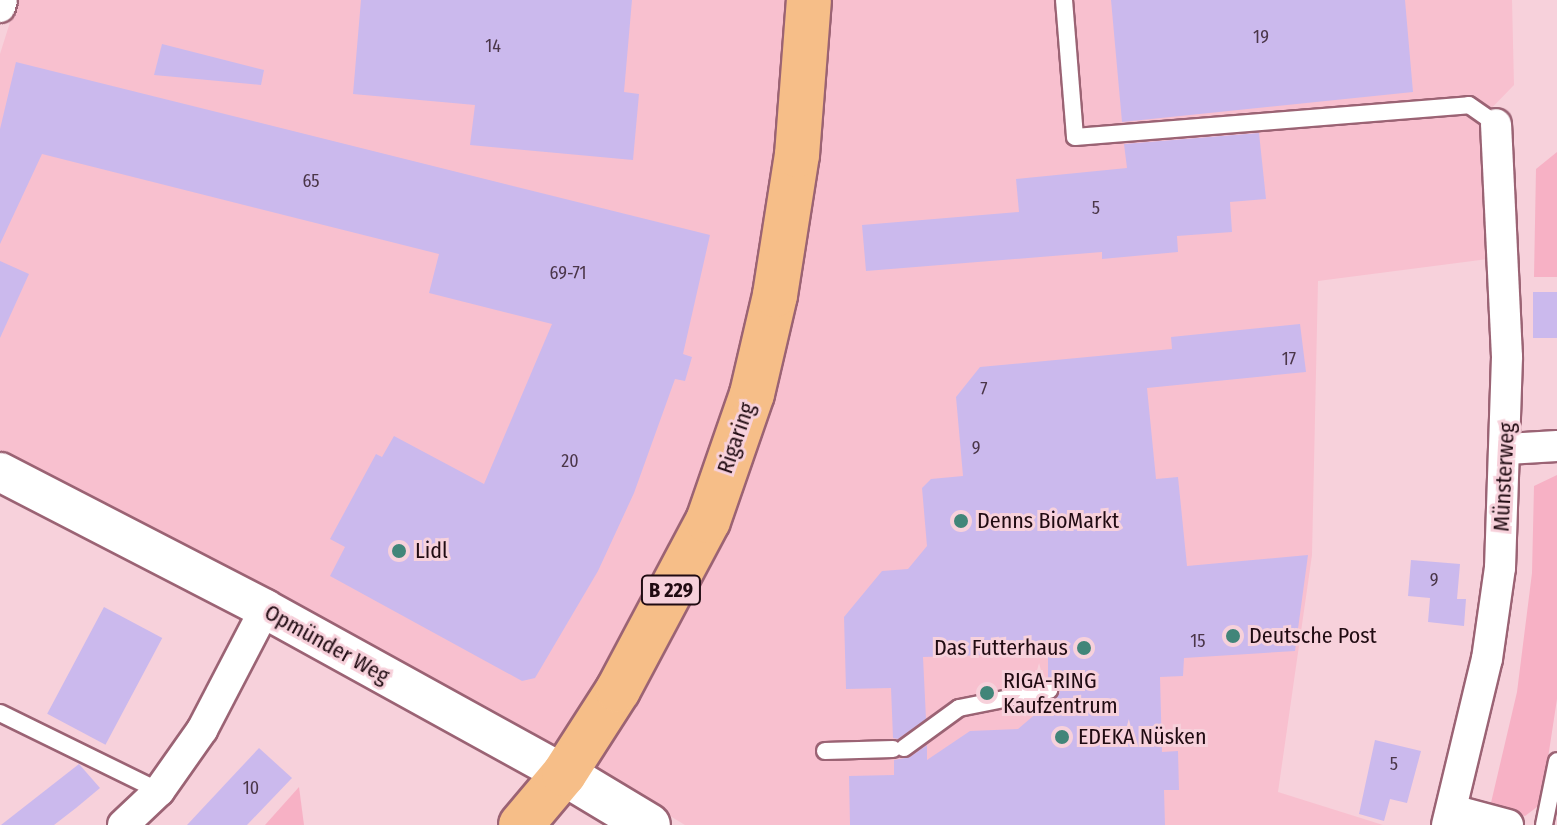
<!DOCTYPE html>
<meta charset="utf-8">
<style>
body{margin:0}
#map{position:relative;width:1557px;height:825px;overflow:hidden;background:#f7d1db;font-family:"Fira Sans Condensed",sans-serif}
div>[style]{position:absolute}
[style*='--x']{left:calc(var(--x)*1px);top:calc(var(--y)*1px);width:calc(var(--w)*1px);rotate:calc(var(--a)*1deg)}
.built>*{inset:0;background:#f8c0cf}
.green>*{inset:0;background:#f7b1c5}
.building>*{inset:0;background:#cbb9ed;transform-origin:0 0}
.roads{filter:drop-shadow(2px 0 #9b6374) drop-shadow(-2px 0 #9b6374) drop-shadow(0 2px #9b6374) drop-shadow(0 -2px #9b6374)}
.service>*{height:16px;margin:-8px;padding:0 8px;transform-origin:8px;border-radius:8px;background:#fff}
.minor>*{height:30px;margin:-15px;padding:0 15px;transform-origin:15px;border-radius:15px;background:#fff}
.tertiary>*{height:38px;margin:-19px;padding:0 19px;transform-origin:19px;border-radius:19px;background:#fff}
.secondary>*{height:42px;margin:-21px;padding:0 21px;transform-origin:21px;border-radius:21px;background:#fff}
.primary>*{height:44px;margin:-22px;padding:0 22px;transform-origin:22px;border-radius:22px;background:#f6be88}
.dots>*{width:22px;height:22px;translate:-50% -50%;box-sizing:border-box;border:4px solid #f7d1db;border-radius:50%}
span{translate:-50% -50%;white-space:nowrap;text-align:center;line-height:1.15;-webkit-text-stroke:6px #f7d1db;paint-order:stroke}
.number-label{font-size:18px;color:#4b3649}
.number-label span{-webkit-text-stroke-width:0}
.shield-label span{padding:2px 6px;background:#f7d1db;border:2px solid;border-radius:6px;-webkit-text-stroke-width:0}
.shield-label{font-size:20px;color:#200b12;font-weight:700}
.street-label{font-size:22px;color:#200b12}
.poi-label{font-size:22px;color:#200b12}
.left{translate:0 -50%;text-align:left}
.right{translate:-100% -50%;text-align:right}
</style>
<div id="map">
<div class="built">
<div style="clip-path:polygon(17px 0,1512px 0,1514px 85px,1479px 121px,1488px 259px,1318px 281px,1312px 555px,1278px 792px,1383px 825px,685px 825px,497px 712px,0 450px,0 54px)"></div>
</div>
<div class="green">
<div style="clip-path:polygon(1557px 152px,1557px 277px,1534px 277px,1536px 169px)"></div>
<div style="clip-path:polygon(1557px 475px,1557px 699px,1541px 804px,1525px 816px,1490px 807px,1517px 692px,1532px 573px,1534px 486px)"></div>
<div style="clip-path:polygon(299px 787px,304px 825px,265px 825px)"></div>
</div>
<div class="building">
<div style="clip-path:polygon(361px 0,632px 0,624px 92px,639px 94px,633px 160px,470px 145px,475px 105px,353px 94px)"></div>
<div style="clip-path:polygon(1111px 0,1405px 0,1413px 92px,1122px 122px)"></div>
<div style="clip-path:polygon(162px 44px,264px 70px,261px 85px,154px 75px)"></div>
<div style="clip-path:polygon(16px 62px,710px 235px,683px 354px,692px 357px,685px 381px,675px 379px,634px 493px,598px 571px,535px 678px,522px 681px,330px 576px,345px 547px,330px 539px,376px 454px,382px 457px,394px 436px,484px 484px,552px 324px,429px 293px,439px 254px,42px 154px,0 244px,0 129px)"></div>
<div style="clip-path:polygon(1259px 133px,1266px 199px,1230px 202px,1232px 232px,1177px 236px,1178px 252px,1102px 259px,1102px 252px,866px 271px,862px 225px,1019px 212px,1016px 179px,1127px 168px,1124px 144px)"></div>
<div style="clip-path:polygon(0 261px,29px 274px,0 338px)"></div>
<div style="left:1557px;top:292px;width:46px;height:24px;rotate:90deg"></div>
<div style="clip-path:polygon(1300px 324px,1306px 372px,1147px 388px,1156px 479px,1178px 477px,1187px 566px,1308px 555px,1295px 651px,1184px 658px,1183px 676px,1160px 677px,1162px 752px,1178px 751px,1179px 790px,1164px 790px,1165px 825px,850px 825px,849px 776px,894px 775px,894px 760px,910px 757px,927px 745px,927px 760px,970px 731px,1018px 729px,1060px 693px,1058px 683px,1048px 679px,1048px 653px,923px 657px,926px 719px,898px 739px,893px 738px,891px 688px,846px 689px,844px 617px,882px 571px,908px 569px,927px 546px,922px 488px,931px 479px,963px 476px,956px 397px,980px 367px,1172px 349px,1171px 337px)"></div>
<div style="clip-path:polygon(1411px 560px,1460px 564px,1457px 599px,1466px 599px,1464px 626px,1428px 622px,1430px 598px,1408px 596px)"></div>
<div style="left:104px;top:607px;width:66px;height:121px;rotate:28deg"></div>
<div style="clip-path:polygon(1375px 740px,1421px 751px,1407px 803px,1390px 799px,1384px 821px,1359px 814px)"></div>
<div style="clip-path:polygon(259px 748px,292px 778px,247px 825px,187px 825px)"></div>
<div style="clip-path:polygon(79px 764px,100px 788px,76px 808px,54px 825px,1px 825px)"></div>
</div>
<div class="roads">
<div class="service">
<div style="--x:1064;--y:0;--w:137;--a:85.4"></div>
<div style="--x:1075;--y:137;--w:395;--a:-4.6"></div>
<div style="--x:1469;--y:105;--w:33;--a:35"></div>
<div style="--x:0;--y:713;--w:177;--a:26.1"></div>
<div style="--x:904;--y:748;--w:68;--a:-36"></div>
<div style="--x:959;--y:708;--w:92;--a:-11.3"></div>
<div style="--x:825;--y:751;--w:68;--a:-1.7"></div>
<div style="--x:1544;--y:825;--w:65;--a:-78.5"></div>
</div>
<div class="minor">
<div style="--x:0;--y:7;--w:7;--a:-74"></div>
<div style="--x:1507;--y:449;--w:50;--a:-3.4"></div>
<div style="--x:1452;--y:810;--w:58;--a:15"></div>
<div style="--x:123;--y:825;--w:50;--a:-43.4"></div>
<div style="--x:159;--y:791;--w:75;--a:-54.8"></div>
<div style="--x:202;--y:730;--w:136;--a:-62.5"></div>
<div style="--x:1447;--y:825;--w:171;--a:-76.5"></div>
<div style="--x:1487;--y:659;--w:92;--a:-81.9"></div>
<div style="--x:1500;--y:568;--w:211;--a:-88.1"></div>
<div style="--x:1507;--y:357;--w:233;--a:-92.7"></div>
</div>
<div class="tertiary">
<div style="--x:0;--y:472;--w:298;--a:27.3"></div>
<div style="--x:265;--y:609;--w:342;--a:28.9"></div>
</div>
<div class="secondary">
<div style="--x:564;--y:774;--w:99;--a:31"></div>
</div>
<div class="primary">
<div style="--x:521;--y:825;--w:67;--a:-49.9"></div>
<div style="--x:564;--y:774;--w:100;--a:-57.3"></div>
<div style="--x:618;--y:690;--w:191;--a:-62"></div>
<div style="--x:708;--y:521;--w:134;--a:-70.9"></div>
<div style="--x:752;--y:394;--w:102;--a:-76.9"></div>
<div style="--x:775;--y:295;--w:142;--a:-81.1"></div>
<div style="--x:797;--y:155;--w:155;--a:-85.6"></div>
</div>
</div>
<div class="dots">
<div style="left:961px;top:521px;background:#418579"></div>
<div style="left:399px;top:551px;background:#418579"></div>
<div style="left:1233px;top:636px;background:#418579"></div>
<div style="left:1084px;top:648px;background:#418579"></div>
<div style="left:987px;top:693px;background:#418579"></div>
<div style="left:1062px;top:737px;background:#418579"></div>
</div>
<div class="number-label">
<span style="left:1261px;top:37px">19</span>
<span style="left:493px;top:46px">14</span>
<span style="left:311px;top:181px">65</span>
<span style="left:1096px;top:208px">5</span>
<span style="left:568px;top:273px">69-71</span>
<span style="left:1289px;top:359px">17</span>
<span style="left:984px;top:389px">7</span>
<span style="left:976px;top:448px">9</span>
<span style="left:570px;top:461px">20</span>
<span style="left:1434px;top:580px">9</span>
<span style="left:1198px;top:641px">15</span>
<span style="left:1394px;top:764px">5</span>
<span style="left:251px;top:788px">10</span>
</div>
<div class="shield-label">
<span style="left:671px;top:590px">B 229</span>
</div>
<div class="street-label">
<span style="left:736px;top:438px;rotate:-71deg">Rigaring</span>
<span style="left:1504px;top:477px;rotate:-87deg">Münsterweg</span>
<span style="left:327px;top:644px;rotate:29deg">Opmünder Weg</span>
</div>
<div class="poi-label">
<span class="left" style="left:977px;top:521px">Denns BioMarkt</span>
<span class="left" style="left:415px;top:551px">Lidl</span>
<span class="left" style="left:1249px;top:636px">Deutsche Post</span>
<span class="right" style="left:1068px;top:648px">Das Futterhaus</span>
<span class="left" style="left:1003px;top:693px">RIGA-RING<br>Kaufzentrum</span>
<span class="left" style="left:1078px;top:737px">EDEKA Nüsken</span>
</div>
</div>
